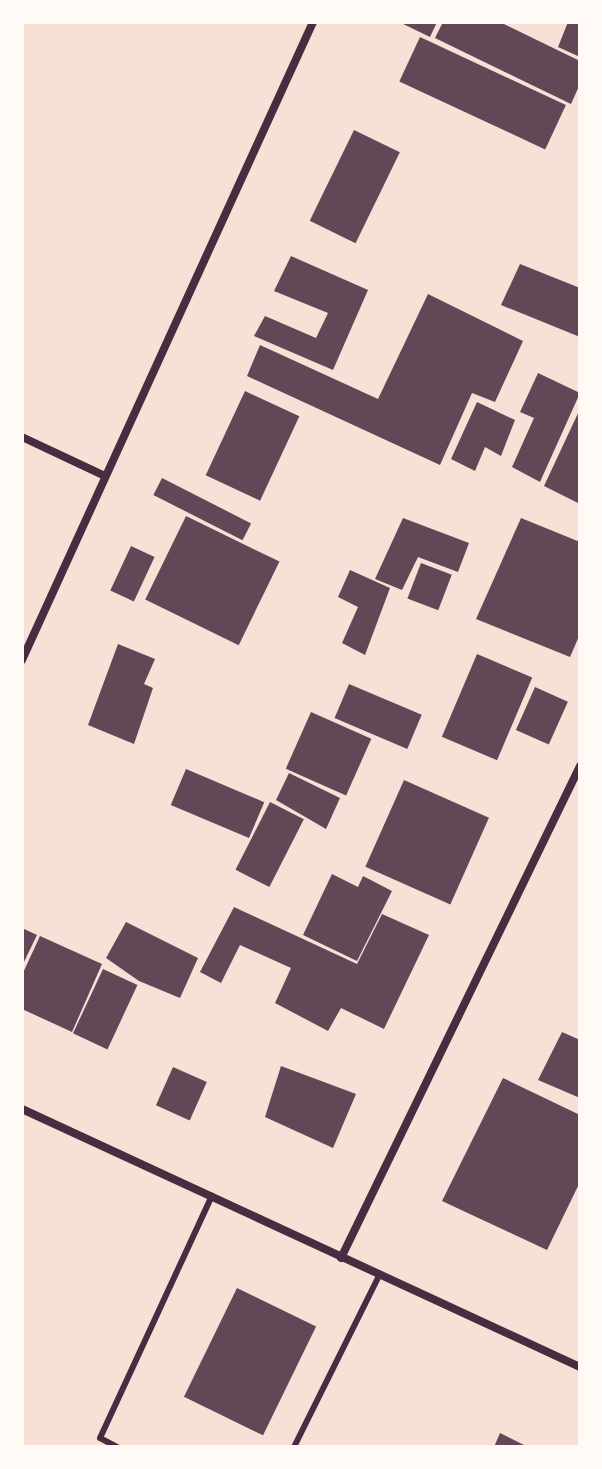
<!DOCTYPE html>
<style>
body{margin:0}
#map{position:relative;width:602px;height:1469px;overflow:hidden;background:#f7e1d7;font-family:Mulish,sans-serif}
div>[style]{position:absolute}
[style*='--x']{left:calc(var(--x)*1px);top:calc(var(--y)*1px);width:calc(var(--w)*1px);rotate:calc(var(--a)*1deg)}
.building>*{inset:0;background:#644757;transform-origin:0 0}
.service>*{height:6px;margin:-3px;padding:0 3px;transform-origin:3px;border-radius:3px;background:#4a2c40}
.minor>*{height:8px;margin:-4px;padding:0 4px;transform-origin:4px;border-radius:4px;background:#4a2c40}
span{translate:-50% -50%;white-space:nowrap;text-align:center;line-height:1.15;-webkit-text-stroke:6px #fffaf5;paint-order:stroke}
.frame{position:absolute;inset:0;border:24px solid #fffaf5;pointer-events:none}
</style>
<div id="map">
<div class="building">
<div style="clip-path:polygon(399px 22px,437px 22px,430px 37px)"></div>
<div style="clip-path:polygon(443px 22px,500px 22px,580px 61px,580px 84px,571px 104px,435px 38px)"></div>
<div style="clip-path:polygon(568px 22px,580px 22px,580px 57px,558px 47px)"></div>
<div style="left:420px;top:37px;width:161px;height:49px;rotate:25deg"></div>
<div style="left:354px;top:130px;width:51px;height:101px;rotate:26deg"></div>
<div style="clip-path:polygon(291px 256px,368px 290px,333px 370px,254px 336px,265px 316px,316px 338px,328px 313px,274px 291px)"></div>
<div style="clip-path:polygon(520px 264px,580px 288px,580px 337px,501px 305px)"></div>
<div style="clip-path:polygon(428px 294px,523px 341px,495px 402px,472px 393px,440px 465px,247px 376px,260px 345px,378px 399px)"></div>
<div style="clip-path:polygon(538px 373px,580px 393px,540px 482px,512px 467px,534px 418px,520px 412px)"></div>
<div style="left:245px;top:391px;width:60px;height:93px;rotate:25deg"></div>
<div style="clip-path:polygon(477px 402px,515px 420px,501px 456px,485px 447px,475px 471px,451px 459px)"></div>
<div style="clip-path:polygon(580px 409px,580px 504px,544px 486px)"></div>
<div style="left:162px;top:478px;width:100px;height:19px;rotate:27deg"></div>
<div style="left:186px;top:516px;width:104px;height:93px;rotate:26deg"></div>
<div style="clip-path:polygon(403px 518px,469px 543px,458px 572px,418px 557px,402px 590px,375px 579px)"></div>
<div style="clip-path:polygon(521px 518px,580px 542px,580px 634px,570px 657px,476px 619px)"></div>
<div style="left:131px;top:546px;width:26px;height:49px;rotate:25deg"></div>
<div style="left:421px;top:563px;width:33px;height:38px;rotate:21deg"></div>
<div style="clip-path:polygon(350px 570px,390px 588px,365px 655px,342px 643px,358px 607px,338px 597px)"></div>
<div style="clip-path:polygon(118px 644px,155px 659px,144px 684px,153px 688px,134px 744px,88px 725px)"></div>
<div style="left:477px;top:654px;width:60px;height:90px;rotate:23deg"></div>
<div style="left:349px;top:684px;width:79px;height:37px;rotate:23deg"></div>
<div style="left:535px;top:687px;width:36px;height:47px;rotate:24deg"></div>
<div style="left:311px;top:712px;width:66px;height:62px;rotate:24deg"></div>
<div style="left:186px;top:769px;width:85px;height:39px;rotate:23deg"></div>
<div style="clip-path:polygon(289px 773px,340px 798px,326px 829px,276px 800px)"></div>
<div style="left:404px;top:780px;width:93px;height:95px;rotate:24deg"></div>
<div style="left:270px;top:802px;width:38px;height:76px;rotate:27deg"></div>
<div style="clip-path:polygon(332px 874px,358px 887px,363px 876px,392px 891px,357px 961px,303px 935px)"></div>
<div style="clip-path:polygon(234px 907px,357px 964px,382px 914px,429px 935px,384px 1029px,341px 1008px,328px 1031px,275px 1003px,291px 968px,240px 945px,221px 983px,200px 972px)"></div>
<div style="clip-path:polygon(126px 922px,198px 958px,180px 998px,139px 981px,106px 958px)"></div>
<div style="clip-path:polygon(22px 928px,37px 935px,22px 966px)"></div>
<div style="clip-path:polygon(40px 936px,102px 964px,72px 1032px,22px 1009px,22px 975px)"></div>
<div style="left:103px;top:969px;width:38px;height:71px;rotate:25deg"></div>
<div style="clip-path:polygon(562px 1032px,580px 1040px,580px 1098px,538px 1080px)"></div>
<div style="clip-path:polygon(281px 1066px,356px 1094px,333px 1148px,265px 1117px)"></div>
<div style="left:173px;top:1067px;width:37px;height:42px;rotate:24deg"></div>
<div style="clip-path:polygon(503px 1078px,580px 1115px,580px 1182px,547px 1250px,442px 1201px)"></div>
<div style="left:237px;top:1288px;width:88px;height:121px;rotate:26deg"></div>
<div style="clip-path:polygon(500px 1433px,528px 1447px,494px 1447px)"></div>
</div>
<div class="service">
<div style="--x:117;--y:1447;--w:19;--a:-152"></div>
<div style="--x:100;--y:1438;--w:267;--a:-65.2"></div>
<div style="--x:294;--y:1447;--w:189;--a:-63.6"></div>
</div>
<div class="minor">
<div style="--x:22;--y:437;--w:92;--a:25.2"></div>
<div style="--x:22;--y:660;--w:701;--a:-65.48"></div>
<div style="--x:22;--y:1109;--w:615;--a:24.81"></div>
<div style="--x:341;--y:1258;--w:547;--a:-64.09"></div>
</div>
<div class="frame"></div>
</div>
